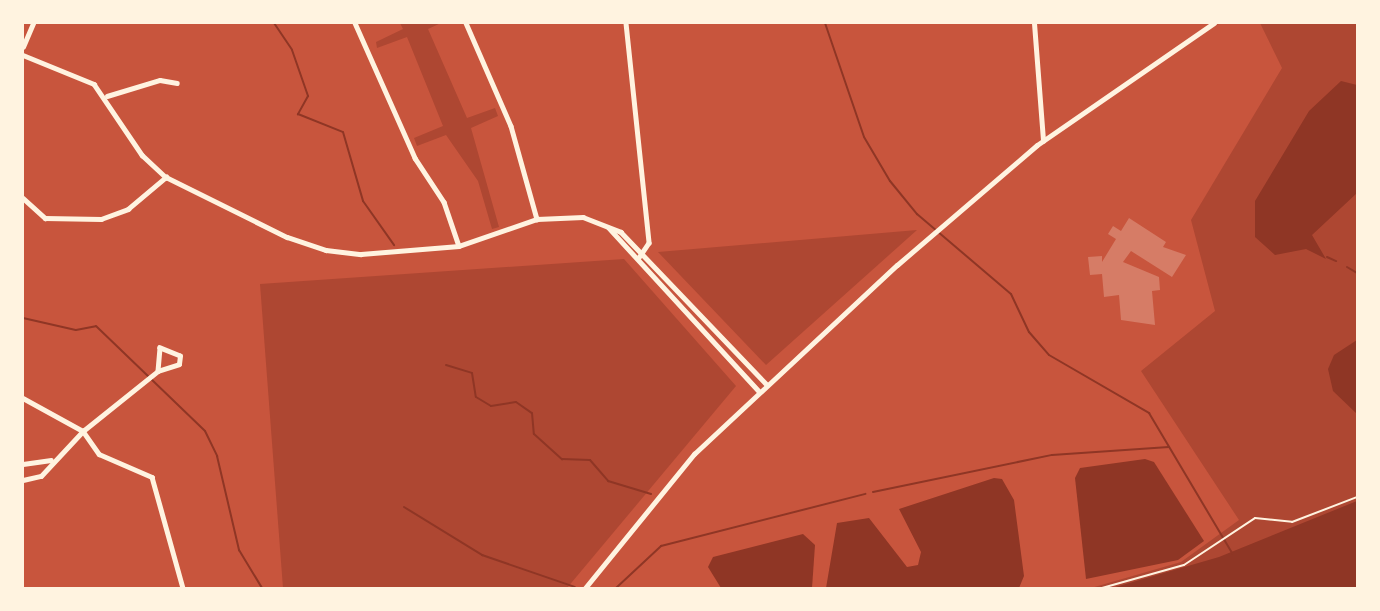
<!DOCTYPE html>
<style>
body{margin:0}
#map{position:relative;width:1380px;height:611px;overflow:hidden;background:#c8553d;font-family:"Fira Sans Condensed",sans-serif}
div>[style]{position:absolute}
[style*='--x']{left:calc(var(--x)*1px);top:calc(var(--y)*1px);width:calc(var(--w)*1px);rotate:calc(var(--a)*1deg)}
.green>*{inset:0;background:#ae4732}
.water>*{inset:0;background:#8f3625}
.stream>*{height:2px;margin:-1px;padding:0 1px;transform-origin:1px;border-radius:1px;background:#8f3625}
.building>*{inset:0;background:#d67c66}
.path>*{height:2px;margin:-1px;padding:0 1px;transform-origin:1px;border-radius:1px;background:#fff3e0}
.minor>*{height:4.5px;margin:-2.25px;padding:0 2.25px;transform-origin:2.25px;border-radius:2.25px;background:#fff3e0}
.tertiary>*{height:5px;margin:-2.5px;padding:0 2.5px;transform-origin:2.5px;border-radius:2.5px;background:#fff3e0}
.secondary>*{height:5px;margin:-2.5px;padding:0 2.5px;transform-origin:2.5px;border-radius:2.5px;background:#fff3e0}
span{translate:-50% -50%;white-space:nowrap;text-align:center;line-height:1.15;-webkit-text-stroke:5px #fff3e0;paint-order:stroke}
.frame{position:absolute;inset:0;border:24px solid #fff3e0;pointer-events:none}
</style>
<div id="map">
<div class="green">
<div style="clip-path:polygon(400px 23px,441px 23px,428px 29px,467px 118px,495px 108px,498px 116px,471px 128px,499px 227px,492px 229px,478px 181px,446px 135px,417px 146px,414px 138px,443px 126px,407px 37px,377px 48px,376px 42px,403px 29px)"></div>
<div style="clip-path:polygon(1260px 23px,1357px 23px,1357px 588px,1091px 588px,1181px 562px,1239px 520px,1141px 371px,1215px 311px,1191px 220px,1282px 68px)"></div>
<div style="clip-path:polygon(917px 230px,766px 365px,658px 252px)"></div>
<div style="clip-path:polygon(624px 259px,736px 386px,567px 588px,283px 588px,260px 284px)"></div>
</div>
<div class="water">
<div style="clip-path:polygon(1341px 81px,1357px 85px,1357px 193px,1312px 235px,1326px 259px,1306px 249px,1275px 255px,1255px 237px,1255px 201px,1309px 111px)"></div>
<div style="clip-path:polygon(1357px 340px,1357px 414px,1333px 391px,1328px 369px,1334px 355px)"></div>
<div style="clip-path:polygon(1145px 459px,1154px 462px,1204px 541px,1178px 560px,1086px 579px,1075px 478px,1080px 468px)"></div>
<div style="clip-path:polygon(994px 478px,1002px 479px,1014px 500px,1024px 576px,1019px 588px,826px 588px,837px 523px,869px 518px,907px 567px,918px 565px,921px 552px,899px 509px)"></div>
<div style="clip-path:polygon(1357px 501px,1357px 588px,1112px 588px,1219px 557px)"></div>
<div style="clip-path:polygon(803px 534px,815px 545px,812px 588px,721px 588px,708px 567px,713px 557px)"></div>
</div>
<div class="stream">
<div style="--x:274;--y:23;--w:32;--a:56"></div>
<div style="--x:292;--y:50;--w:49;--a:70.8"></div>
<div style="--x:308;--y:96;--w:21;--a:119"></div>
<div style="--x:298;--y:114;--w:48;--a:21.8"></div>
<div style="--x:343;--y:132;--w:72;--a:73.8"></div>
<div style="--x:363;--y:201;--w:54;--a:54.8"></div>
<div style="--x:825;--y:23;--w:120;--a:71.1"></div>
<div style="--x:864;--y:137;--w:51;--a:59.4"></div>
<div style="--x:890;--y:181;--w:43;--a:50.7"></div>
<div style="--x:917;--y:214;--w:123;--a:40.4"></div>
<div style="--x:1011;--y:294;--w:42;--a:64.7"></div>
<div style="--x:1029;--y:332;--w:30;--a:49"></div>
<div style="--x:1049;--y:355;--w:116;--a:30.1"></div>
<div style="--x:1149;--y:413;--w:163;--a:59.3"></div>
<div style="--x:1327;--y:257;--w:10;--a:24"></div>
<div style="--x:1347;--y:267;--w:12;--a:31"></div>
<div style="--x:23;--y:318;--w:54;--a:12.8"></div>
<div style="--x:76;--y:330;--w:20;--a:-11"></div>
<div style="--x:96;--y:326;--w:151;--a:43.9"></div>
<div style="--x:205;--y:431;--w:28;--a:64"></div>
<div style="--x:217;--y:456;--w:97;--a:76.8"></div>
<div style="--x:239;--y:550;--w:44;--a:58.8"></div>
<div style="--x:446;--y:365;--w:27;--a:17"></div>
<div style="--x:472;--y:373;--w:24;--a:81"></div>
<div style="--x:476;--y:397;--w:17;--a:31"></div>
<div style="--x:491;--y:406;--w:25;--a:-9"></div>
<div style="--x:516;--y:402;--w:19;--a:35"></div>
<div style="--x:532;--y:413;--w:21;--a:85"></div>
<div style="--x:534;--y:434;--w:38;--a:42"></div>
<div style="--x:562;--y:459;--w:28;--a:2"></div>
<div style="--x:590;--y:460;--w:28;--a:49"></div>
<div style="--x:608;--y:481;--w:45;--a:16.8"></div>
<div style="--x:873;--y:492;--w:183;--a:-11.7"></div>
<div style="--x:1052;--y:455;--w:117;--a:-3.9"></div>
<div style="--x:404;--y:507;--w:92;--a:31.6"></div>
<div style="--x:482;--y:555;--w:98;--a:19"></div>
<div style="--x:616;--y:588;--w:62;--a:-43"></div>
<div style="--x:661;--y:546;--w:211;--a:-14.3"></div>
</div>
<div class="building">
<div style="clip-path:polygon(1129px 218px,1166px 242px,1163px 247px,1186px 255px,1172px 277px,1131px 251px,1123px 262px,1159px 277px,1160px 290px,1152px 291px,1155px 325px,1121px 320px,1119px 295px,1104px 297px,1102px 274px,1090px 275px,1088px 257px,1102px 256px,1102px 262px,1116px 239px,1108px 234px,1113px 226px,1121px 231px)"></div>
</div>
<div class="path">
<div style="--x:1102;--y:588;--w:85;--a:-15.7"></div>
<div style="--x:1184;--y:565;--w:85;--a:-33.5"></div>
<div style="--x:1255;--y:518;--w:37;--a:6"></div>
<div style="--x:1292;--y:522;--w:70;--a:-21"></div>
</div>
<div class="minor">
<div style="--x:355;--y:23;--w:148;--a:66"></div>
<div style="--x:415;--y:158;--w:53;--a:56.6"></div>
<div style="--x:444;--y:202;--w:46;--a:71.2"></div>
<div style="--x:466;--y:23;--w:112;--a:66.4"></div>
<div style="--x:511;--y:126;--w:97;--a:74.4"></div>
<div style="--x:626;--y:23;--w:221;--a:84"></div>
<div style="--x:649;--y:243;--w:18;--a:124"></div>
<div style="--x:23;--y:47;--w:26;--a:-67"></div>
<div style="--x:23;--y:55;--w:77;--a:22.2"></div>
<div style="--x:94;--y:84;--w:86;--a:55.9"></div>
<div style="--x:142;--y:155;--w:33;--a:43"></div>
<div style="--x:166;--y:177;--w:135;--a:26.4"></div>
<div style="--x:287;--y:237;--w:41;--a:18.4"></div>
<div style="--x:326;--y:250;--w:35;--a:7"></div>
<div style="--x:361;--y:254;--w:98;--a:-4.7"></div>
<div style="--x:459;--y:246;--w:83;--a:-19.1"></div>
<div style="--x:537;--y:219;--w:46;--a:-2.5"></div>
<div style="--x:583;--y:217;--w:41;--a:21.5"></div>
<div style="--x:621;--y:232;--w:211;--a:46.3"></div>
<div style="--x:107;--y:96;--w:55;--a:-16.8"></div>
<div style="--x:160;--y:80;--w:17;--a:10"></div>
<div style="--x:23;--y:198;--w:30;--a:42"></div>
<div style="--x:45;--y:218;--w:56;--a:1"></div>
<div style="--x:101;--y:219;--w:29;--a:-20"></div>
<div style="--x:128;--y:209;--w:50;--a:-40.1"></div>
<div style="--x:609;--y:228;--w:223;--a:47.4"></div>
<div style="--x:23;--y:398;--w:68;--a:28.8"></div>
<div style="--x:83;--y:431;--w:28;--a:55"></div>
<div style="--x:99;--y:454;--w:58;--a:23.5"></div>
<div style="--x:152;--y:477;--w:115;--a:74.4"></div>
<div style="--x:23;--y:464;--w:28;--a:-8"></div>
<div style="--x:23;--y:480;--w:18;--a:-13"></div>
<div style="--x:41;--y:476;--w:62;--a:-47"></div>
<div style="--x:83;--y:431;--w:96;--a:-38.7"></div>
<div style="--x:158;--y:371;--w:22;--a:-18"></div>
<div style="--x:179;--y:364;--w:8;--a:-83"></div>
<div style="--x:180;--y:356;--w:22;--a:-158"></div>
<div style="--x:160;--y:348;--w:23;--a:95"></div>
</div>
<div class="tertiary">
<div style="--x:1034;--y:23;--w:118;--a:85.6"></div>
</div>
<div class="secondary">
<div style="--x:585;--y:588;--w:173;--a:-50.9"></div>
<div style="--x:694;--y:454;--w:277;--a:-43"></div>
<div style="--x:897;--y:265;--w:184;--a:-40.6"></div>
<div style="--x:1037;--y:145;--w:215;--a:-34.6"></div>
</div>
<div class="frame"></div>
</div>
